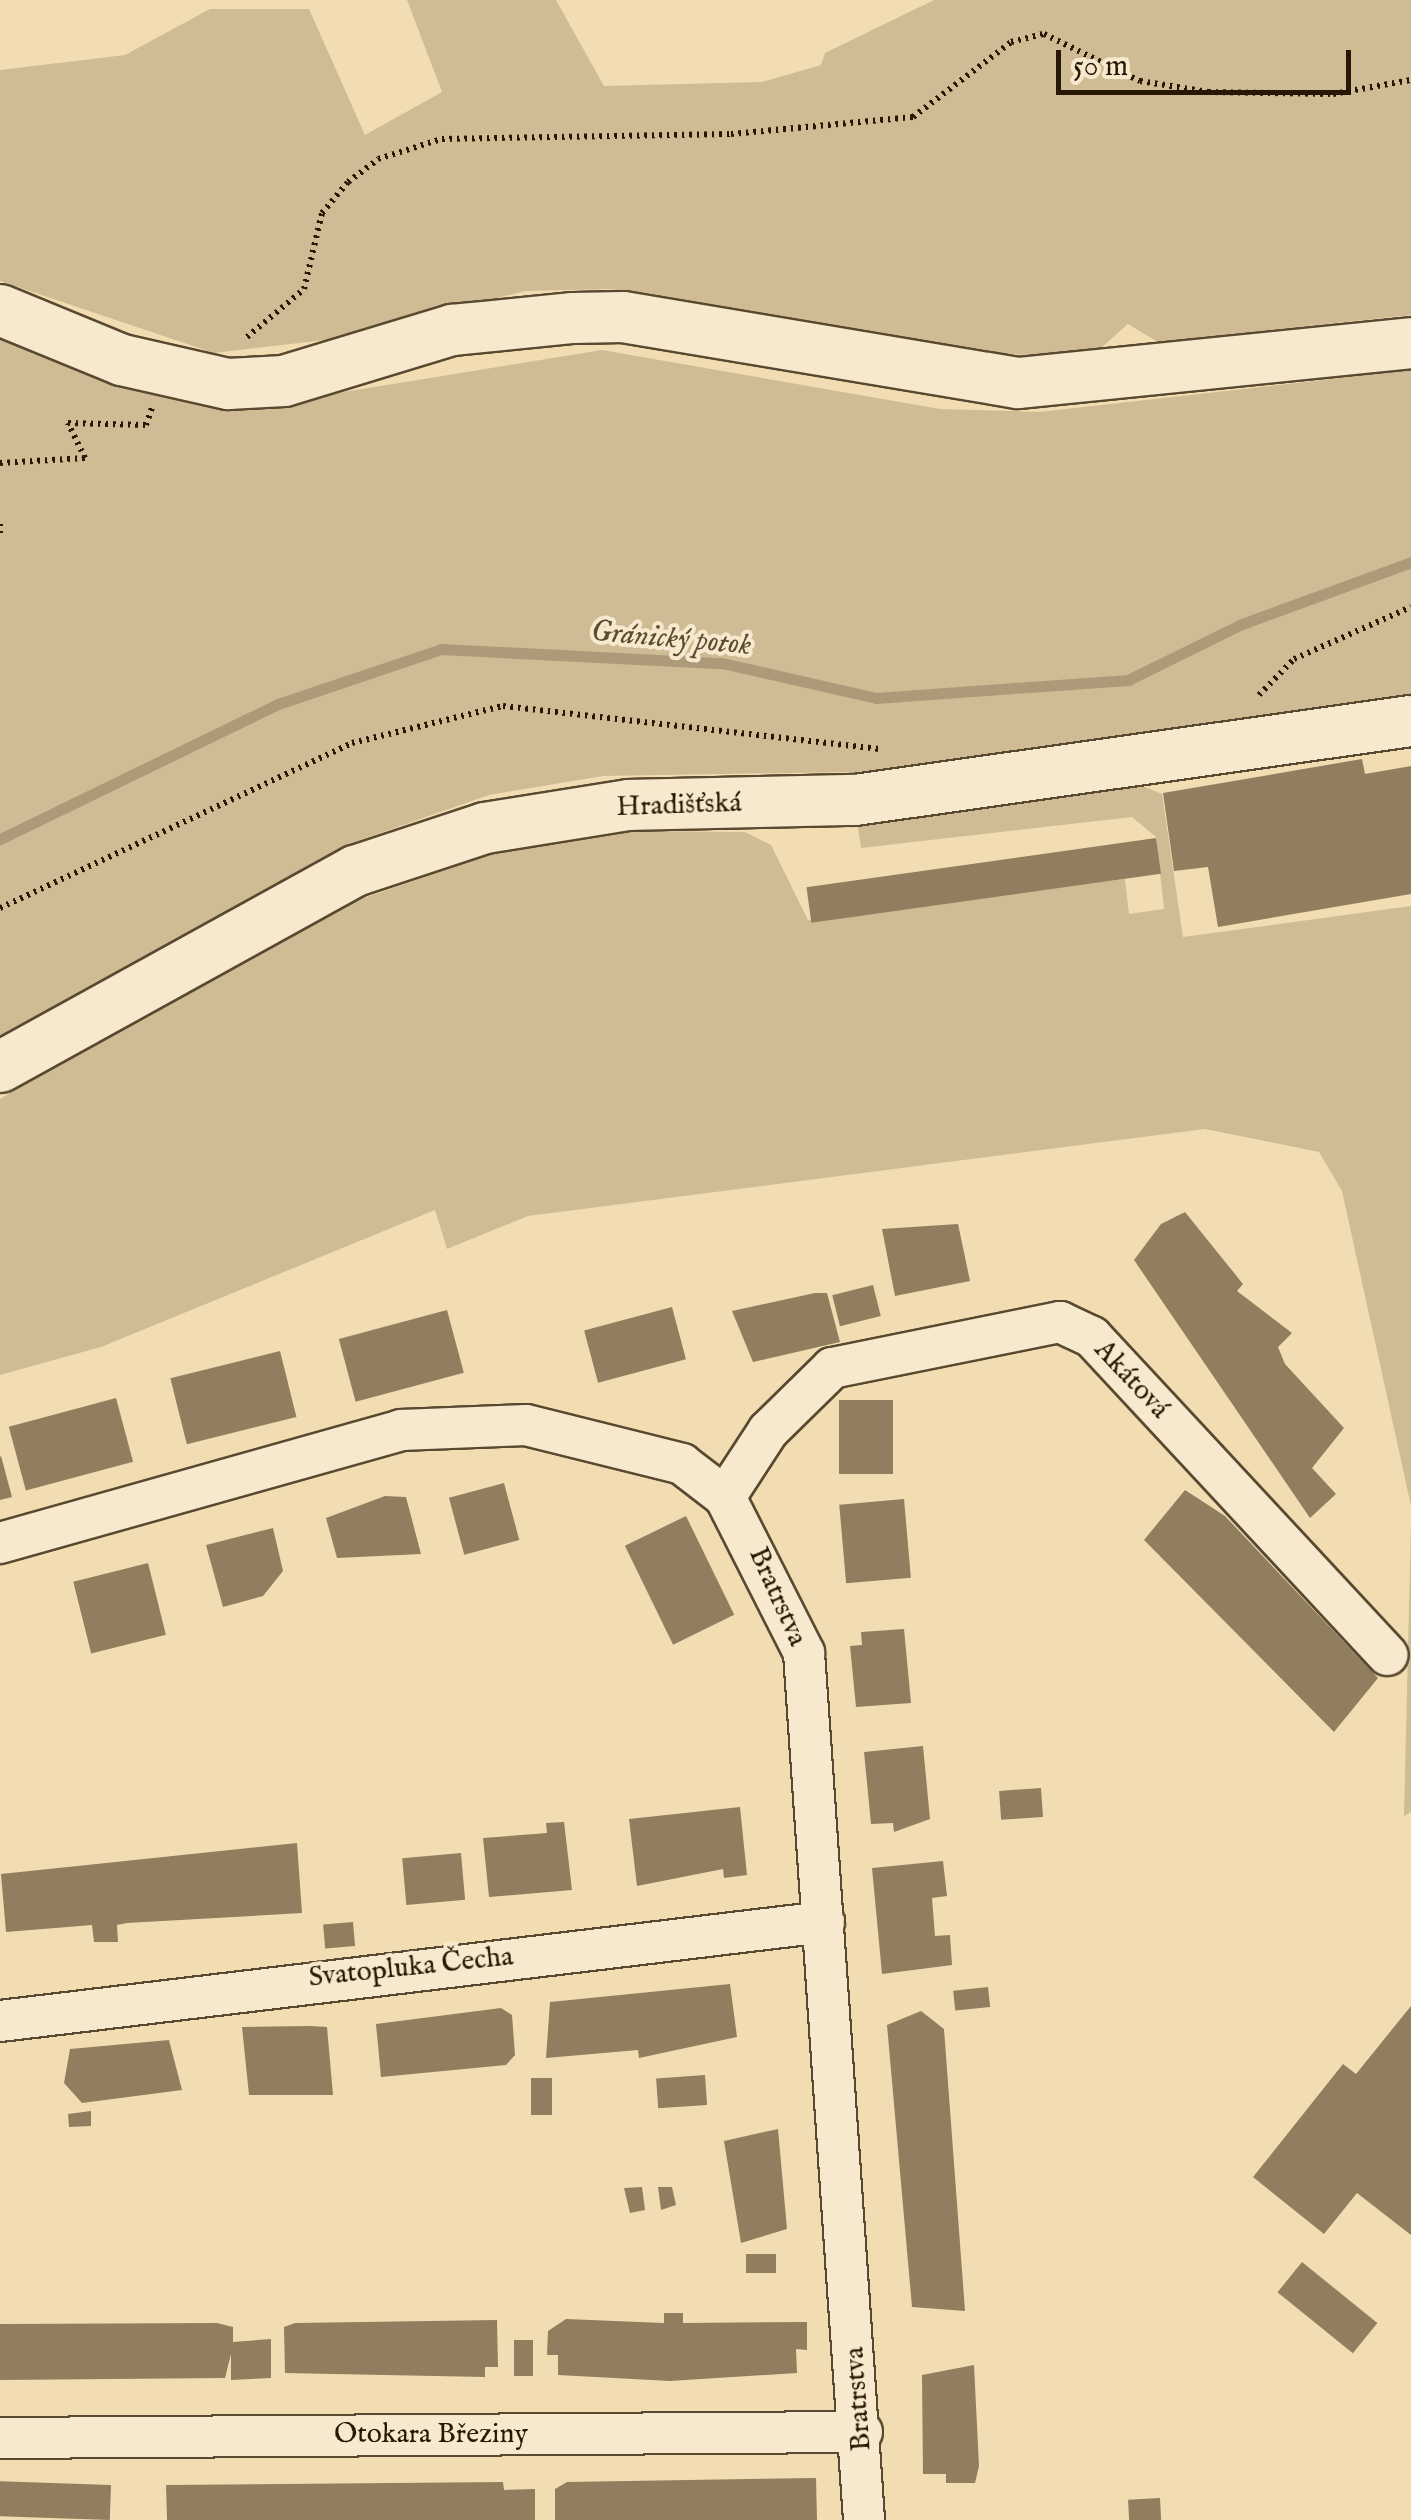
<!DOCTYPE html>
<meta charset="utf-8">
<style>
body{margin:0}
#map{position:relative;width:1411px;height:2520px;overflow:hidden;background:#f2ddb3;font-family:"IM FELL English",serif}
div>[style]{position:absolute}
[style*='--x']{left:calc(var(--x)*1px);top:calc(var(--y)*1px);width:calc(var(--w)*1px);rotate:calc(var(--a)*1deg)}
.green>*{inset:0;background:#cfbc95}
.stream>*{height:11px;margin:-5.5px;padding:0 5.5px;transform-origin:5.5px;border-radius:5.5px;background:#ad9a78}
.building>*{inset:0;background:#907e5f;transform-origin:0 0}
.path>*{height:6px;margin-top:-3px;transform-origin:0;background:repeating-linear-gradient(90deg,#261804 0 2.5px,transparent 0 7.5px)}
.roads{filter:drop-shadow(2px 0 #594930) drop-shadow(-2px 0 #594930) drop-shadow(0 2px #594930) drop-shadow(0 -2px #594930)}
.minor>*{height:40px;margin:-20px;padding:0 20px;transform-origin:20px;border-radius:20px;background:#f7e9ce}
.tertiary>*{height:50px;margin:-25px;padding:0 25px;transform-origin:25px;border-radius:25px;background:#f7e9ce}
span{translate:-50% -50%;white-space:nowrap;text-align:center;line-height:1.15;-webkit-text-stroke:8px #f7e9ce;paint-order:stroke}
.street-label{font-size:28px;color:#261804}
.water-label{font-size:30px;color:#5c4c32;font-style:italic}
.scale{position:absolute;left:1056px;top:50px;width:295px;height:45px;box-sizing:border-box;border:5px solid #261804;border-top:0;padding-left:12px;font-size:30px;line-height:35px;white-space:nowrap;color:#261804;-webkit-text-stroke:8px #f7e9ce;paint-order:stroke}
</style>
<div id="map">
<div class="green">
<div style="clip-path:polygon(407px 0,556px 0,604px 86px,762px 82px,821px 65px,825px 53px,934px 0,1411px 0,1411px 315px,1158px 342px,1128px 324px,1100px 349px,1030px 355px,949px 350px,610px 289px,525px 291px,343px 338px,214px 353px,0 281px,0 70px,125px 55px,210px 9px,309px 9px,365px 135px,442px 92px)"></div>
<div style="clip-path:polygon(0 339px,226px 411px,602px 350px,940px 409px,1039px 412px,1411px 370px,1411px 695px,906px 771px,603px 776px,489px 795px,343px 846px,0 1039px)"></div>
<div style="clip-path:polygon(1128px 780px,1162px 794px,1183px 937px,1411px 906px,1411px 1506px,1342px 1191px,1319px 1152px,1205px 1129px,528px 1216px,447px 1249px,435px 1210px,101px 1347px,0 1375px,0 1099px,323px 912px,492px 854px,631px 831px,745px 832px,771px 845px,808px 920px,1125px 879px,1129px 914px,1164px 909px,1156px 837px,1132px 817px,861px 848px,856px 815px)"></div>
<div style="clip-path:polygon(1411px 1523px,1411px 1812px,1404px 1816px)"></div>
</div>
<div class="stream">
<div style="--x:0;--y:839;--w:309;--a:-25.9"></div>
<div style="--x:278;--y:704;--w:172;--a:-18.6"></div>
<div style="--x:441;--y:649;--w:281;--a:2.9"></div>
<div style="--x:722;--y:663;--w:158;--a:12.8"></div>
<div style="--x:876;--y:698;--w:253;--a:-4.1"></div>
<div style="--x:1128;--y:680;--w:127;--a:-26.2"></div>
<div style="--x:1242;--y:624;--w:180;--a:-20.1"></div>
</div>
<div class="building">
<div style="clip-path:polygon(1362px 759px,1365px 774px,1411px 766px,1411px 894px,1218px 927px,1208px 867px,1174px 871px,1163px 793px)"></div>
<div style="left:1156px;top:838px;width:36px;height:353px;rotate:82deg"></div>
<div style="clip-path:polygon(1185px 1212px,1243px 1284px,1237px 1291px,1292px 1333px,1278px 1347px,1285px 1364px,1344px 1428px,1312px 1468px,1336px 1494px,1310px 1518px,1134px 1260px,1161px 1224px)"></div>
<div style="clip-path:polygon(958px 1224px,970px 1281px,895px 1296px,882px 1229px)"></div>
<div style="left:873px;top:1285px;width:32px;height:42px;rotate:76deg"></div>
<div style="clip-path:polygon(815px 1293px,827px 1293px,840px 1342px,753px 1362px,732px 1311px)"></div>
<div style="left:672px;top:1307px;width:54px;height:91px;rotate:75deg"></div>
<div style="left:447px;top:1310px;width:65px;height:112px;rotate:75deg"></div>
<div style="left:280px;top:1351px;width:68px;height:113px;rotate:76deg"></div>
<div style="left:116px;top:1398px;width:66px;height:111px;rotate:75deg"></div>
<div style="left:893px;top:1400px;width:74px;height:54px;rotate:90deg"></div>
<div style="clip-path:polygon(1px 1456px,12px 1497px,0 1500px,0 1457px)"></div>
<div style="left:504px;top:1483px;width:59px;height:57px;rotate:75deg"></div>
<div style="clip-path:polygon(1185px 1490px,1225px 1516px,1378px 1678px,1334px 1732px,1144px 1540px)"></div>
<div style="clip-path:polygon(385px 1496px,406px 1497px,421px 1554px,337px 1558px,326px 1518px)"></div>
<div style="left:904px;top:1499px;width:79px;height:65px;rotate:85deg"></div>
<div style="left:686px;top:1516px;width:110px;height:68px;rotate:64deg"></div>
<div style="clip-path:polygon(273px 1528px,283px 1571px,263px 1596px,223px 1607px,206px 1545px)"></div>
<div style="left:148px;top:1563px;width:74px;height:77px;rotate:76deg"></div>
<div style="clip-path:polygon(904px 1629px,911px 1703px,856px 1707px,850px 1646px,862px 1645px,861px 1632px)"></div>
<div style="clip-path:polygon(923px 1746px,930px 1819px,894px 1832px,893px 1823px,871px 1824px,864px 1752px)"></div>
<div style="left:1041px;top:1788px;width:29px;height:42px;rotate:86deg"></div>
<div style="clip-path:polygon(740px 1807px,747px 1875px,724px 1878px,723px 1869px,637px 1886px,629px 1819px)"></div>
<div style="clip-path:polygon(564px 1822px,572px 1890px,489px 1897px,483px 1838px,547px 1833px,546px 1823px)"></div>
<div style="clip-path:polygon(297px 1843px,302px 1913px,127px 1923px,117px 1925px,118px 1942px,94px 1942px,92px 1925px,6px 1932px,1px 1874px)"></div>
<div style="left:461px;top:1853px;width:47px;height:59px;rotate:85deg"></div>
<div style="clip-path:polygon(943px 1861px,947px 1896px,932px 1898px,935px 1936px,950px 1935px,952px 1965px,882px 1974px,872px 1868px)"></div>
<div style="left:353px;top:1922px;width:24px;height:30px;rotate:85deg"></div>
<div style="clip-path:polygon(730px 1984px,737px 2037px,639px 2058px,638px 2050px,546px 2058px,550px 2002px)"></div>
<div style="left:988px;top:1987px;width:20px;height:35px;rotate:84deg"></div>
<div style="clip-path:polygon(1411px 2006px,1411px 2235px,1357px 2193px,1324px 2234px,1253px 2177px,1343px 2064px,1356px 2074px)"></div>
<div style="clip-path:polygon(501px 2008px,512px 2015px,515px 2055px,506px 2065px,381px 2077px,376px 2024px)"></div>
<div style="clip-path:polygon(921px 2011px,944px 2029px,965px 2311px,912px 2307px,887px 2025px)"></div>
<div style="clip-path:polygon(310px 2026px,327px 2027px,333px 2095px,249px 2095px,242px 2027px)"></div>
<div style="clip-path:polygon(169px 2040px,182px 2090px,82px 2103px,64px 2083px,70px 2049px)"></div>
<div style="left:705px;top:2075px;width:30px;height:49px;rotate:86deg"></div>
<div style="left:531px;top:2078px;width:21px;height:37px"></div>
<div style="clip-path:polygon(91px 2111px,91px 2126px,69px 2127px,68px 2114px)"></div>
<div style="clip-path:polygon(778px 2129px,787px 2229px,741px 2243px,724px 2141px)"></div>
<div style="clip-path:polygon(642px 2187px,645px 2210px,630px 2213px,624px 2188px)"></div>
<div style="clip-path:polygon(658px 2187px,672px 2187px,676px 2205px,661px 2210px)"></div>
<div style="left:776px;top:2254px;width:19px;height:30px;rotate:90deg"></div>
<div style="left:1302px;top:2262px;width:97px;height:39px;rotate:39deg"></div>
<div style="clip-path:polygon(664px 2313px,683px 2313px,683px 2323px,807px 2322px,807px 2350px,796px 2349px,797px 2373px,670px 2381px,558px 2375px,558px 2355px,547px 2355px,548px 2331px,566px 2319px,664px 2323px)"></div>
<div style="clip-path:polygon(497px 2320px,498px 2367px,485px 2367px,485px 2377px,285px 2373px,284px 2327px,295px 2323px)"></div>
<div style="clip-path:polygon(217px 2323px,233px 2327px,233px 2342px,271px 2339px,271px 2378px,231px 2380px,231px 2354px,225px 2378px,0 2380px,0 2324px)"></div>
<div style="left:514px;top:2340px;width:19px;height:36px"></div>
<div style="clip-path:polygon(974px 2365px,979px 2466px,975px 2483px,946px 2483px,946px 2474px,923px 2474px,922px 2375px)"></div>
<div style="clip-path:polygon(816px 2478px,817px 2520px,555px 2520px,555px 2489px,567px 2482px)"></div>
<div style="clip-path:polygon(503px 2482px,504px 2490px,535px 2489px,535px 2520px,167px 2520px,166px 2485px)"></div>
<div style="left:111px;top:2485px;width:35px;height:111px;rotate:92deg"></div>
<div style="left:1160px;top:2498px;width:22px;height:32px;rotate:87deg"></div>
</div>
<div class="path">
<div style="--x:247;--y:337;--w:75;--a:-40.1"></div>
<div style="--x:304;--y:289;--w:78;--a:-76.7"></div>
<div style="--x:322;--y:213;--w:40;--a:-50"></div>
<div style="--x:348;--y:182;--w:38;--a:-37"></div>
<div style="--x:378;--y:159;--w:67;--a:-17.4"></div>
<div style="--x:442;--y:139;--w:289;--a:-1"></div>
<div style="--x:731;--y:134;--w:183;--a:-5.3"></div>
<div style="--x:913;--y:117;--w:123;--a:-37.4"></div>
<div style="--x:1011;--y:42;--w:34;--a:-14"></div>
<div style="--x:1044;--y:34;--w:107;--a:26.1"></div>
<div style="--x:1140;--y:81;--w:69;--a:9.2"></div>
<div style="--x:1208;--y:92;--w:125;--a:0.9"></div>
<div style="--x:1333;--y:94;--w:79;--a:-10.2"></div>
<div style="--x:0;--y:463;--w:85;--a:-3.4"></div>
<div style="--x:85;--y:458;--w:39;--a:-116"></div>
<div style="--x:68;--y:423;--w:78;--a:1.5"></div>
<div style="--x:146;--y:425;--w:18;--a:-71"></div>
<div style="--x:0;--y:524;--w:9;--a:90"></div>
<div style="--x:1259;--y:695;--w:50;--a:-45.8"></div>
<div style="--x:1294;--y:659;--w:128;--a:-24"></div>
<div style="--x:0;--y:908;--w:389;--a:-25.1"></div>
<div style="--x:352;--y:743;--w:155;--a:-13.8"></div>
<div style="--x:503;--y:706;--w:379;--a:6.5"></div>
</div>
<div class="roads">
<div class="minor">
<div style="--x:725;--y:1497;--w:79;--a:-56.9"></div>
<div style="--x:768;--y:1431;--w:90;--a:-44.5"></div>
<div style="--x:832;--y:1368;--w:233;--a:-11.4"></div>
<div style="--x:1060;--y:1322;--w:35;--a:25"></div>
<div style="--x:1092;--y:1337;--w:434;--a:47.1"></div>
<div style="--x:0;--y:1543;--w:417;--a:-15.7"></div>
<div style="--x:401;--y:1430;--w:125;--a:-2.3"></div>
<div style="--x:526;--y:1425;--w:161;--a:14"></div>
<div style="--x:682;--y:1464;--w:54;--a:37.5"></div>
<div style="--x:725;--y:1497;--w:175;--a:63.1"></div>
<div style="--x:804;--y:1653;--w:869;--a:86.04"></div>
<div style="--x:0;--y:2021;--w:830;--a:-6.85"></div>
<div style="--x:0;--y:2438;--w:862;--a:-0.4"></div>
</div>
<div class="tertiary">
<div style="--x:0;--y:310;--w:132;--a:22.3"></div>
<div style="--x:122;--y:360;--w:109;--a:12.8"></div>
<div style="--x:228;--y:384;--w:56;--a:-3.1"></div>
<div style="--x:284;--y:381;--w:176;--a:-16.9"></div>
<div style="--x:452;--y:330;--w:122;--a:-5.7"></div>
<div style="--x:573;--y:318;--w:50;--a:-1.1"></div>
<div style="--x:623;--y:317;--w:400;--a:9.5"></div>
<div style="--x:1018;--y:383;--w:395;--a:-5.8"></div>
<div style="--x:0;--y:1067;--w:406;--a:-28.9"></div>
<div style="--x:355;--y:871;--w:137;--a:-18.3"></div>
<div style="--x:485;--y:828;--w:146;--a:-9.1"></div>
<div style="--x:629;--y:805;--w:226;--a:-1.3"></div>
<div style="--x:855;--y:800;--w:562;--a:-8.09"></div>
</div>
</div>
<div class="street-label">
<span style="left:679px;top:806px;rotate:-2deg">Hradišťská</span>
<span style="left:1131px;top:1380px;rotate:47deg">Akátová</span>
<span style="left:777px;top:1597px;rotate:66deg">Bratrstva</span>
<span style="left:411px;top:1968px;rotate:-6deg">Svatopluka Čecha</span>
<span style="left:859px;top:2399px;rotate:-94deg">Bratrstva</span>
<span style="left:431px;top:2435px">Otokara Březiny</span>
</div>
<div class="water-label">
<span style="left:671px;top:639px;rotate:5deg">Gránický potok</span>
</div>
<div class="scale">50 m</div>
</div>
